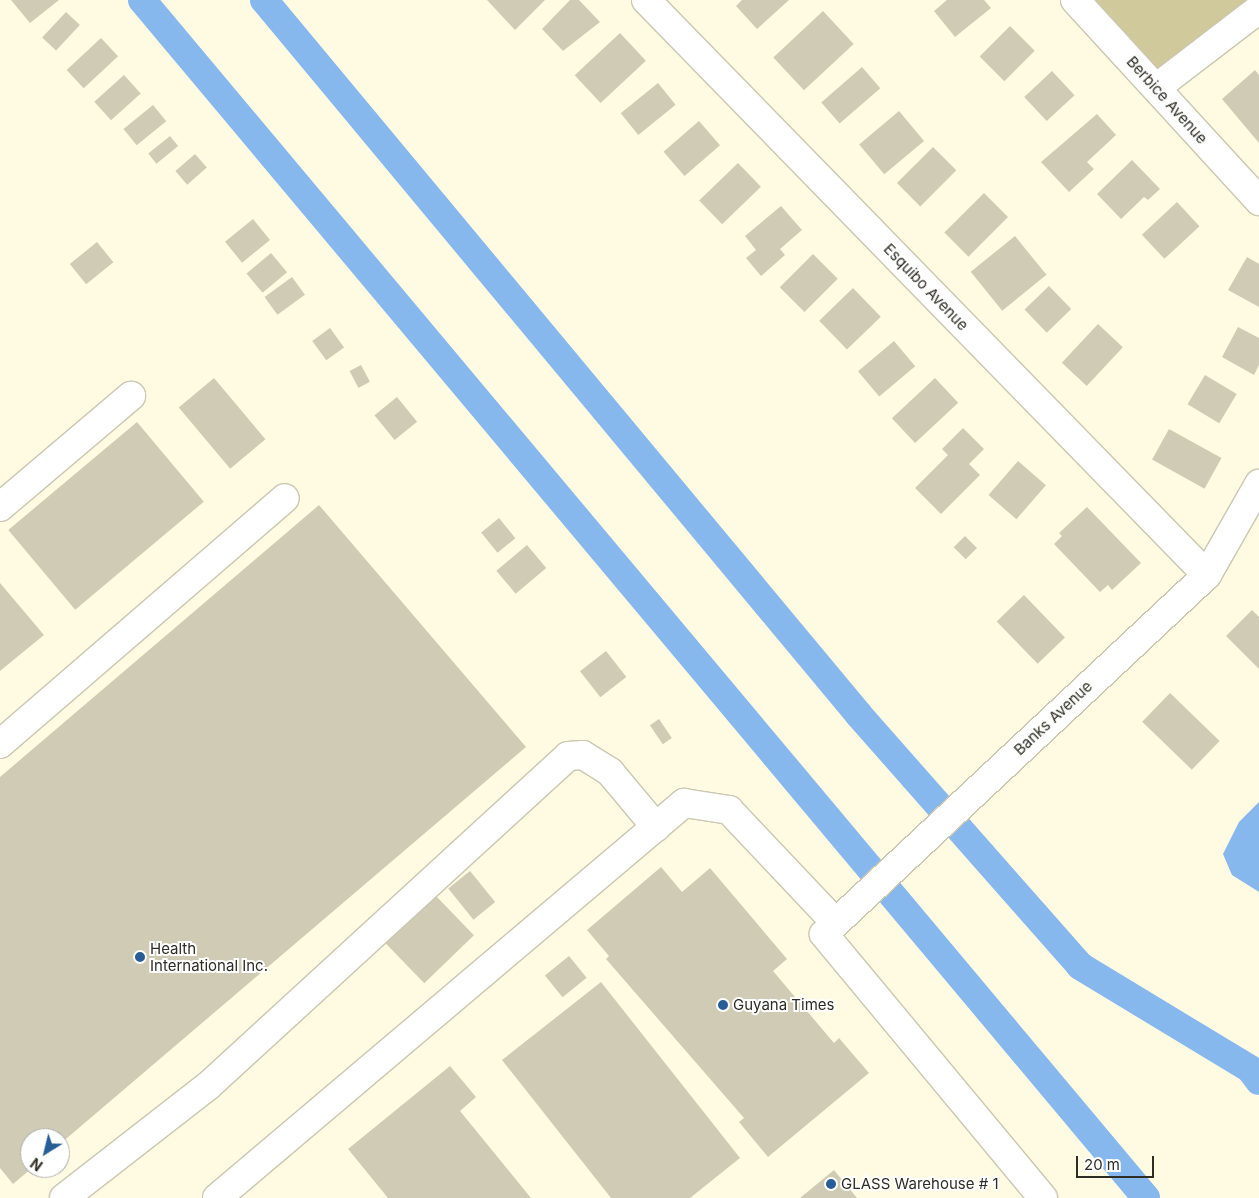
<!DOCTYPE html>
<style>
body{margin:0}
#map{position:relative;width:1259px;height:1198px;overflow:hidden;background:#fffbe3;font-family:Inter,sans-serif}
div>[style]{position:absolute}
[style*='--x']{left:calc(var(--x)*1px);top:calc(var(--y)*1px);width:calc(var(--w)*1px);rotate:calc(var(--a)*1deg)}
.green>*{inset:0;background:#d0c99b}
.water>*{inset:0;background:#86b7ed}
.canal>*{height:28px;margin:-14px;padding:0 14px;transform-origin:14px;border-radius:14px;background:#86b7ed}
.building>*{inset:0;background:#cfcbb5;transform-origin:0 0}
.roads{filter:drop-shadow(1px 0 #cbc7b1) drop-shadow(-1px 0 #cbc7b1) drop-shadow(0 1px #cbc7b1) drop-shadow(0 -1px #cbc7b1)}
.minor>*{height:28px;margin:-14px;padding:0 14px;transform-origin:14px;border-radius:14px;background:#fff}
.dots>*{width:14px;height:14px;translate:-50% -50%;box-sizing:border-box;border:2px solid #fff;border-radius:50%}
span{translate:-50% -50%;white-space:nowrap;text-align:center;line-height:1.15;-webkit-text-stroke:4px #fff;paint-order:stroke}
.street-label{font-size:15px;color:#2e2d24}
.poi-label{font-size:15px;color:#2e2d24}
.left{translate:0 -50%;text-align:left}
.north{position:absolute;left:20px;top:1128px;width:50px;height:50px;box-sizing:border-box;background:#fff;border:1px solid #ababa7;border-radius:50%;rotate:216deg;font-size:14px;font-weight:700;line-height:20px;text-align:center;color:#2e2d24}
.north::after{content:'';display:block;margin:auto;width:18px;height:22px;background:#275e96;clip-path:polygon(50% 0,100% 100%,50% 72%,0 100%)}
.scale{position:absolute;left:1076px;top:1156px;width:78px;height:22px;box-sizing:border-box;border:2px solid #2e2d24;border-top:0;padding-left:6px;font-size:15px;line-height:18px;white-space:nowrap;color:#2e2d24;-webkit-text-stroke:4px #fff;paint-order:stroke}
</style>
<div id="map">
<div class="green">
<div style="clip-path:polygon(1075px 0,1259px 0,1156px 88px)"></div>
</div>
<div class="water">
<div style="clip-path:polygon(1259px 802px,1259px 892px,1232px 875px,1223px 854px,1239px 822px)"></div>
</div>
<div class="canal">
<div style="--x:142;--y:0;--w:1563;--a:50.03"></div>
<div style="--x:264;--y:0;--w:930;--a:50.23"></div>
<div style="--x:859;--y:715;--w:334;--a:48.6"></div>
<div style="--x:1080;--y:966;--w:199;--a:31.2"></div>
<div style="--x:1250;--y:1069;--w:15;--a:53"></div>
</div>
<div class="building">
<div style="clip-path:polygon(11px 0,59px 0,30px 23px)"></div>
<div style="clip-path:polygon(487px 0,545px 0,515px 30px)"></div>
<div style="clip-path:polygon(570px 0,579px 0,600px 22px,563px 51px,542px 29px)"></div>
<div style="clip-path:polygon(742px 0,789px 0,757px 29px,736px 6px)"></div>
<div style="clip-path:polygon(947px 0,984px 0,991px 8px,955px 37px,934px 11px)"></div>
<div style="left:823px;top:11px;width:45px;height:68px;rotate:47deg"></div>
<div style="left:66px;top:12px;width:19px;height:35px;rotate:43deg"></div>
<div style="left:1010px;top:26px;width:35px;height:43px;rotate:45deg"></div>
<div style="left:620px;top:33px;width:38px;height:62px;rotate:47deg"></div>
<div style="left:101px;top:38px;width:25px;height:47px;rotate:47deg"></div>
<div style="left:862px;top:67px;width:28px;height:54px;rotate:49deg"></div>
<div style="clip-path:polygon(1255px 70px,1259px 75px,1259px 143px,1222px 99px)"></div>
<div style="left:1052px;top:71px;width:33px;height:38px;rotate:47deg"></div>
<div style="left:124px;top:75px;width:25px;height:40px;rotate:48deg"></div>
<div style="left:658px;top:83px;width:28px;height:48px;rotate:51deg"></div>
<div style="left:153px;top:105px;width:21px;height:38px;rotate:51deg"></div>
<div style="left:899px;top:111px;width:39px;height:52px;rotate:50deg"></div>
<div style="clip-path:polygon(1097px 114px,1116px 135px,1087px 162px,1094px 169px,1069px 192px,1041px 162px)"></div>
<div style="left:699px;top:121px;width:32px;height:47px;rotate:49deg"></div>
<div style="left:170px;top:136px;width:13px;height:28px;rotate:51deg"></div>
<div style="left:933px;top:147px;width:33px;height:51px;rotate:45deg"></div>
<div style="left:195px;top:154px;width:18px;height:26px;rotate:49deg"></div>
<div style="clip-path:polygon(1132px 160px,1160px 189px,1148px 200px,1144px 197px,1121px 219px,1097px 194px)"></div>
<div style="left:738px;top:163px;width:33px;height:54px;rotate:46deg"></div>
<div style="left:984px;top:193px;width:34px;height:56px;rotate:45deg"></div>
<div style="left:1177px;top:202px;width:33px;height:48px;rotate:47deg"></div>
<div style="clip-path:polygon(781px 206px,802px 230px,780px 249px,785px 255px,761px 276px,746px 258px,756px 250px,745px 236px)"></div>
<div style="left:253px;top:219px;width:27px;height:36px;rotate:51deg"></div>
<div style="left:1015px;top:236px;width:50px;height:57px;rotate:51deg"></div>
<div style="left:97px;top:242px;width:26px;height:35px;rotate:51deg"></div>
<div style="left:271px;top:253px;width:25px;height:32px;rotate:50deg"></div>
<div style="left:813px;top:254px;width:35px;height:47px;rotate:45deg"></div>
<div style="clip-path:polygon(1247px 257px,1259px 264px,1259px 307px,1228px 290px)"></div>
<div style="left:292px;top:277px;width:22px;height:34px;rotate:54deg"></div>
<div style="left:1049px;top:286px;width:32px;height:34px;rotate:46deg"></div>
<div style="left:853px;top:288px;width:40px;height:47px;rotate:46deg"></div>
<div style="left:1098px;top:324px;width:34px;height:53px;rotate:43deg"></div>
<div style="clip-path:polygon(1238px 327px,1259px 338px,1259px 365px,1254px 375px,1222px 357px)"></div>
<div style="left:330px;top:328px;width:24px;height:22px;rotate:54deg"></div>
<div style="left:894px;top:341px;width:33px;height:47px;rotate:50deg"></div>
<div style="left:361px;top:365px;width:19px;height:13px;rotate:62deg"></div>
<div style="left:1205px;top:375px;width:37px;height:34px;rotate:31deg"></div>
<div style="left:214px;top:378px;width:80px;height:46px;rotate:50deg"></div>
<div style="left:935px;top:378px;width:34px;height:59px;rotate:47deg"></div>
<div style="left:397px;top:397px;width:32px;height:29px;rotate:51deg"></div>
<div style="left:137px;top:422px;width:104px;height:168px;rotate:50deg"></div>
<div style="clip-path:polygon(963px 428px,984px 449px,969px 464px,980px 475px,941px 514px,915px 488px,948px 455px,942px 449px)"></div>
<div style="left:1169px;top:429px;width:60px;height:35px;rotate:29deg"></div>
<div style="left:1018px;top:461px;width:37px;height:45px;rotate:41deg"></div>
<div style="clip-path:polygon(319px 505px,526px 747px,60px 1144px,60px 1138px,30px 1138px,32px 1168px,13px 1184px,0 1168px,0 777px)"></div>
<div style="clip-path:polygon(1087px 507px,1141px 563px,1112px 590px,1108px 585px,1100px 592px,1054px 544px,1062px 536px,1059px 533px)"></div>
<div style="left:499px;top:518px;width:26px;height:23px;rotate:51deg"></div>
<div style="left:965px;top:536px;width:17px;height:16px;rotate:45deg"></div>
<div style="left:527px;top:545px;width:30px;height:40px;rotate:50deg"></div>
<div style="clip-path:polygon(0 583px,44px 635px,0 671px)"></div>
<div style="left:1024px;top:595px;width:59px;height:38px;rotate:46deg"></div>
<div style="clip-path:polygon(1252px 610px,1259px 617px,1259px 669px,1226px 636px)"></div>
<div style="left:606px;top:651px;width:33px;height:33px;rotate:52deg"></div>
<div style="left:1170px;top:693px;width:69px;height:40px;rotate:44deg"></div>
<div style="left:659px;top:719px;width:23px;height:11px;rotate:56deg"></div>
<div style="clip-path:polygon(661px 867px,682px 892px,710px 868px,787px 959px,773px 971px,834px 1043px,839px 1038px,869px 1073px,768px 1157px,739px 1122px,744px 1118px,606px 959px,609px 956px,587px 930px)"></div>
<div style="left:470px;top:871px;width:40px;height:28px;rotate:51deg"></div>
<div style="left:435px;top:895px;width:56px;height:69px;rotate:46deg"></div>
<div style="left:569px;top:956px;width:28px;height:31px;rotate:51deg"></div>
<div style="clip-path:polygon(601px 982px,740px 1158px,690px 1198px,611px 1198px,502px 1060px)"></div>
<div style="clip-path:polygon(450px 1066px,476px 1097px,460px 1111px,531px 1198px,388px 1198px,348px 1149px)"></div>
<div style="clip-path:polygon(834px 1170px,857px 1198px,800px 1198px)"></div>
</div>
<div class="roads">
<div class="minor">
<div style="--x:646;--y:0;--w:803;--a:45.71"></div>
<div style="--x:1075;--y:0;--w:273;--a:47.5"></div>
<div style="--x:1156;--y:88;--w:130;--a:-37.5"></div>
<div style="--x:0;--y:507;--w:172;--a:-40.3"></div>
<div style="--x:0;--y:744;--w:376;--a:-40.8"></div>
<div style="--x:64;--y:1198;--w:182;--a:-37.9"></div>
<div style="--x:208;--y:1086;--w:488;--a:-42.5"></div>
<div style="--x:568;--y:756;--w:15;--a:-4"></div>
<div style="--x:583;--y:755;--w:32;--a:32"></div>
<div style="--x:610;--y:772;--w:72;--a:50.1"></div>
<div style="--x:217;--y:1198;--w:612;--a:-40.23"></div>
<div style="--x:684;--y:803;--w:46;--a:8.8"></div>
<div style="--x:729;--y:810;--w:154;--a:46.6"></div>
<div style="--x:1043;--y:1198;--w:343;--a:-129.7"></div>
<div style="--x:824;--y:934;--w:525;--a:-43.15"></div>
<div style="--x:1207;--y:575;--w:105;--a:-60.3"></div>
</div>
</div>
<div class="dots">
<div style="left:140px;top:957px;background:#275e96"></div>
<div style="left:723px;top:1005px;background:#275e96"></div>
<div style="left:831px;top:1184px;background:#275e96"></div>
</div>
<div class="street-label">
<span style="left:1167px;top:100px;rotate:48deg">Berbice Avenue</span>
<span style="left:926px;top:287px;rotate:46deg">Esquibo Avenue</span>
<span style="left:1053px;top:718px;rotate:-43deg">Banks Avenue</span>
</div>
<div class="poi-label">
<span class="left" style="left:150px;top:957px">Health<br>International Inc.</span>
<span class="left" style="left:733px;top:1005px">Guyana Times</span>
<span class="left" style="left:841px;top:1184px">GLASS Warehouse # 1</span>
</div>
<div class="north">N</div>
<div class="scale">20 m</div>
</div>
